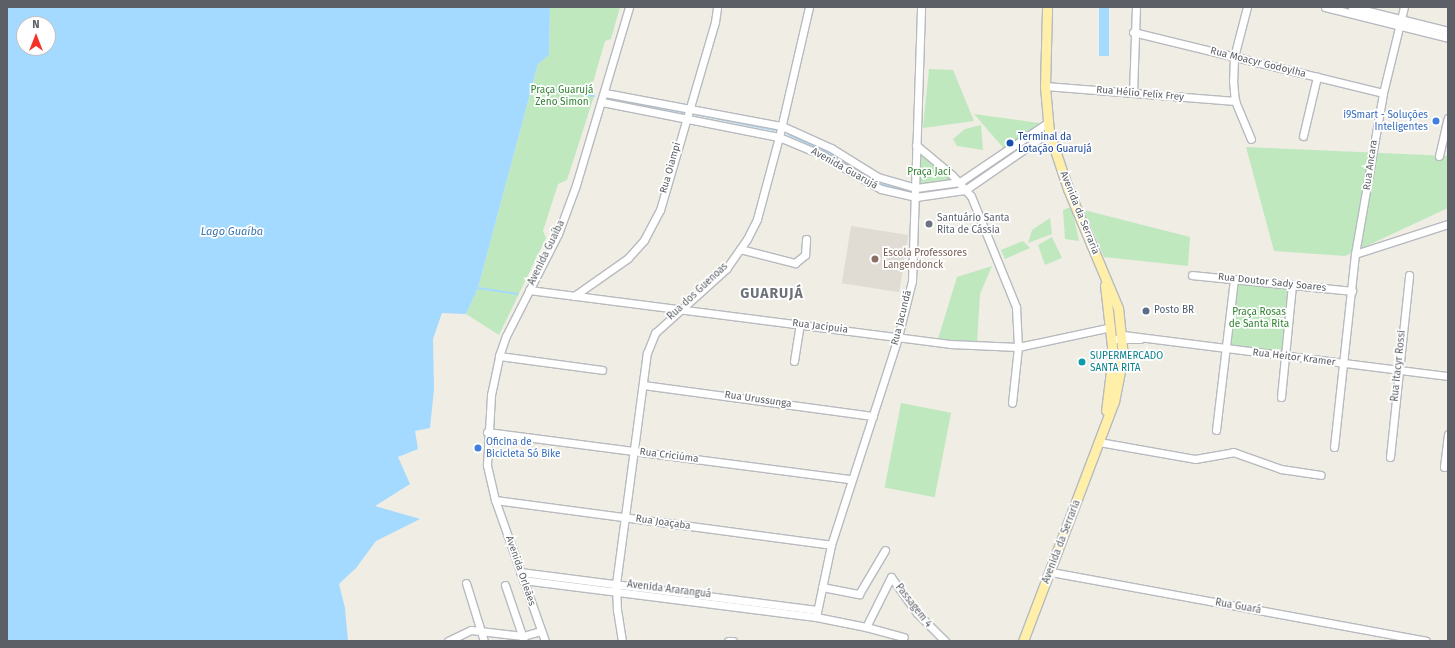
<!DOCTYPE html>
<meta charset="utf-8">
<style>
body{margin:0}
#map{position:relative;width:1455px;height:648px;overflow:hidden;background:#efede4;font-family:"Fira Sans",sans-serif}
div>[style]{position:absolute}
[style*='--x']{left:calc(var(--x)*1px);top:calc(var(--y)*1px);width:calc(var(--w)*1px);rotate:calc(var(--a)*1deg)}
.education>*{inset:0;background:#e0dcd3;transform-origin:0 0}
.green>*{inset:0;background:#c0e8bf;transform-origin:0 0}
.water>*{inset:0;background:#a4daff;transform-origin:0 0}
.stream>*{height:2px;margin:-1px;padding:0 1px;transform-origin:1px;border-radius:1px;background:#a4daff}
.roads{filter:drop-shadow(1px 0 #b7babf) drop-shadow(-1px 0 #b7babf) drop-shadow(0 1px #b7babf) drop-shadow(0 -1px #b7babf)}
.minor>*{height:7px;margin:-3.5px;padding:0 3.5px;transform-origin:3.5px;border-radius:3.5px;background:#fff}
.major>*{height:9px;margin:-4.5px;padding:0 4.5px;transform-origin:4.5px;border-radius:4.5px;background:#ffefa9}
.dots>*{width:11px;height:11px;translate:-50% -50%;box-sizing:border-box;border:2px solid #fff;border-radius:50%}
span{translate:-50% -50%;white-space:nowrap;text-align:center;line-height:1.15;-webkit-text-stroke:3.5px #fff;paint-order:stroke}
.street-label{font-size:10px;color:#5c6066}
.park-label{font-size:10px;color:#2f8230}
.shop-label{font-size:10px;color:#366cbe}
.right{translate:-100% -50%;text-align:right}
.left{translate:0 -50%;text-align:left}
.transit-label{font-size:10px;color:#164399}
.worship-label{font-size:10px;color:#5b616d}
.education-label{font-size:10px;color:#785e54}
.service-label{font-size:10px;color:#4e5e75}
.culture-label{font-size:10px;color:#0d838f}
.water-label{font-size:11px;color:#3875ae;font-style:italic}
.district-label{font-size:14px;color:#6d7278;font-weight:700;letter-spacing:1px}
.frame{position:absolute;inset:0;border:8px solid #5c6066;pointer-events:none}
.north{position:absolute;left:16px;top:16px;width:40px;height:40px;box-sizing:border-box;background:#fff;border:1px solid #bebfc2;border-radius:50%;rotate:0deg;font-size:11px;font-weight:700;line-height:16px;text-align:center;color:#5c6066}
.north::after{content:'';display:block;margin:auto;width:14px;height:18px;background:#f33126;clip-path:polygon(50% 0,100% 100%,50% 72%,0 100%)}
</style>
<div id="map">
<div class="education">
<div style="left:851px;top:226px;width:58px;height:58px;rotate:9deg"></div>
</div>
<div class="green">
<div style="clip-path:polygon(550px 7px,620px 7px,611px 39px,605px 41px,592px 86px,595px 93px,567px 180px,558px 184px,543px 231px,546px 238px,499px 335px,466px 314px,478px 288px,538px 64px,549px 55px)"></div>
<div style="clip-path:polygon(929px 69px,953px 70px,974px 121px,923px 128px)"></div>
<div style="clip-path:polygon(974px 114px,1039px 123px,1037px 128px,1006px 151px)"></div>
<div style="clip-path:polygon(981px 125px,983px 150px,957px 146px,953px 139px,965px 129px)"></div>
<div style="clip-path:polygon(1246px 147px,1448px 156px,1448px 208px,1345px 256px,1274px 251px)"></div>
<div style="clip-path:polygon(917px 149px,953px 179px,919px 185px)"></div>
<div style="clip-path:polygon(1068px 208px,1072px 208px,1079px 241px,1065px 239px,1063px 210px)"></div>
<div style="clip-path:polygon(1084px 210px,1190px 237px,1188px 266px,1104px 257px)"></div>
<div style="clip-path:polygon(1050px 218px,1052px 234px,1028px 243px,1032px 230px)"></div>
<div style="clip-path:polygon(1052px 237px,1062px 258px,1045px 265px,1038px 245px)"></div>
<div style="clip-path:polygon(1023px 241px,1030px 248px,1005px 259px,1001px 250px)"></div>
<div style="clip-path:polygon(992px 266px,980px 294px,977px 343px,938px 339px,957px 277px)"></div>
<div style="left:1236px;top:283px;width:52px;height:64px;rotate:5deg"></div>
<div style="left:901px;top:403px;width:51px;height:86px;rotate:11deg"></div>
</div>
<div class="water">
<div style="clip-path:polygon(evenodd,7px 7px,550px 7px,549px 55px,538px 64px,478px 288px,466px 314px,442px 313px,433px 339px,434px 389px,430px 428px,415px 431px,418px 449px,398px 457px,410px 484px,375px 506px,420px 519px,376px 541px,356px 568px,339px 584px,345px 608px,348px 641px,7px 641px,7px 7px,24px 24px,48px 24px,48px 48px,24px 48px,24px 24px)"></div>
<div style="left:1099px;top:7px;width:10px;height:49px"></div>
</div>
<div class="stream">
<div style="--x:533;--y:85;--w:62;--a:10.2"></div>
<div style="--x:615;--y:100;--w:68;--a:10.2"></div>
<div style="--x:694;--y:114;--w:83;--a:11.2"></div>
<div style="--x:788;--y:134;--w:43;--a:24.8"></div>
<div style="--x:827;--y:152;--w:62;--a:31.1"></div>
<div style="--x:880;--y:184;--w:29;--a:14"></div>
<div style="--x:478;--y:288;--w:40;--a:8.5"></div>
</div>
<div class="roads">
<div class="minor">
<div style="--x:1247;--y:7;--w:52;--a:104.6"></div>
<div style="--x:1234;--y:57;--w:23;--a:92"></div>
<div style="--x:1233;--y:80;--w:21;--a:85"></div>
<div style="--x:1235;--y:101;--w:41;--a:67.2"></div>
<div style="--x:1325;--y:7;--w:127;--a:14.1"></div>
<div style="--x:1352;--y:7;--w:99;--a:14"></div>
<div style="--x:1133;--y:32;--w:257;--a:13.7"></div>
<div style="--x:1045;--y:86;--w:191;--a:4.5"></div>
<div style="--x:605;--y:93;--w:180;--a:10.6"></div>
<div style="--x:782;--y:126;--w:54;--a:24.2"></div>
<div style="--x:831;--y:148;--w:55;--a:31.7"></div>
<div style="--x:878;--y:177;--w:40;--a:16"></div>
<div style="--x:916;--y:188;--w:44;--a:-7.8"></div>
<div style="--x:960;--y:182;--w:105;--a:-34.1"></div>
<div style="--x:1133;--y:93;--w:86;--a:-88"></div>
<div style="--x:602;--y:102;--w:180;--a:11.2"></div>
<div style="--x:779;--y:137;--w:47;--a:22.7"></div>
<div style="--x:822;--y:155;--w:68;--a:30"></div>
<div style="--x:881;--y:189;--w:36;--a:13"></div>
<div style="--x:916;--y:197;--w:49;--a:-8.1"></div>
<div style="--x:965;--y:190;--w:102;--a:-34.6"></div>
<div style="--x:1303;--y:136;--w:61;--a:-76.7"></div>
<div style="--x:916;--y:145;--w:47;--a:39.8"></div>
<div style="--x:952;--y:175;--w:28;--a:48"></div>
<div style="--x:971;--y:196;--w:120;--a:67.9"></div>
<div style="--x:1016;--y:307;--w:40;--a:87.1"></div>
<div style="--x:1018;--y:347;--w:56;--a:96.1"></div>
<div style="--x:1439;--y:156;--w:39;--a:-77"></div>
<div style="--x:740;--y:249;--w:57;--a:14.3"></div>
<div style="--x:795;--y:263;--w:13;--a:-39"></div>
<div style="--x:805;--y:255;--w:16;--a:-86"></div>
<div style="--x:1355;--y:254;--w:98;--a:-17.9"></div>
<div style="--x:1192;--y:275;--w:161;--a:5.7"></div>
<div style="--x:529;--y:290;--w:424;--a:7.3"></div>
<div style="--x:950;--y:344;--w:68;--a:2.5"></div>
<div style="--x:1018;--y:347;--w:95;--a:-12.1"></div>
<div style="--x:574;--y:296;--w:66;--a:-35.1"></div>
<div style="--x:628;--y:258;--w:24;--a:-48"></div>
<div style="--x:644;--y:240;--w:34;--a:-62"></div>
<div style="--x:660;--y:210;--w:196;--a:-73.7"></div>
<div style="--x:715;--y:22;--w:15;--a:-82"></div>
<div style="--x:1123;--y:335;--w:328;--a:7.2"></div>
<div style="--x:1112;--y:339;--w:28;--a:0"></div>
<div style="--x:499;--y:356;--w:104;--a:7.7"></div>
<div style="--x:794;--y:361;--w:36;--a:-81"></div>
<div style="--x:643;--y:385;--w:232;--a:7.7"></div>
<div style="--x:1281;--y:397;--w:113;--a:-84.4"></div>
<div style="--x:1216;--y:430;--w:152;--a:-83.2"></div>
<div style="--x:487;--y:432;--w:367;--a:7.4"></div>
<div style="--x:1099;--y:442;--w:97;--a:10"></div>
<div style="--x:1195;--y:459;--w:39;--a:-10"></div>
<div style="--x:1233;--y:452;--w:51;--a:19.5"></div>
<div style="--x:1281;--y:469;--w:40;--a:8.5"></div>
<div style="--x:1334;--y:447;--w:194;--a:-83.8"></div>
<div style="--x:1355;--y:254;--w:163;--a:-80.1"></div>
<div style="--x:1383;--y:93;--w:89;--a:-76.3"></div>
<div style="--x:1390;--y:457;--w:183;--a:-84"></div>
<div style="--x:1444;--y:467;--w:33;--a:-83"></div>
<div style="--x:495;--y:500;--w:339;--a:7.6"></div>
<div style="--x:520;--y:572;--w:299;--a:7.3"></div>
<div style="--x:1051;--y:572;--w:381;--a:10.4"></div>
<div style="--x:523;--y:580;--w:295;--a:7.2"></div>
<div style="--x:816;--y:617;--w:51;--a:11.3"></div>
<div style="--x:866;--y:627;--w:56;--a:-63.4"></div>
<div style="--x:891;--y:577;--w:44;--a:54.2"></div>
<div style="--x:917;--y:613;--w:40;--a:45"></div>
<div style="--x:466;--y:583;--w:61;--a:72.8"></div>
<div style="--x:505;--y:585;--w:59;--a:71.3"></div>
<div style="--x:822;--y:587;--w:38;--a:11"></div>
<div style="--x:859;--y:594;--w:51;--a:-59.4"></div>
<div style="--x:816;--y:617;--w:74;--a:-78.2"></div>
<div style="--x:831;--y:545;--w:219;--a:-72.1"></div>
<div style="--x:898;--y:337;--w:58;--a:-76"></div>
<div style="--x:912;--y:281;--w:274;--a:-88.1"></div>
<div style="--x:866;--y:627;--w:39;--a:15"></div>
<div style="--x:448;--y:641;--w:25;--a:-26"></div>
<div style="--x:471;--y:630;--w:52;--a:6.6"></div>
<div style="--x:523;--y:636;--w:19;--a:-16"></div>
<div style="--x:545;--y:641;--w:150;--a:-109.5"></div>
<div style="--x:495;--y:500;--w:36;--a:-103"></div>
<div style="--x:487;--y:465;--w:70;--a:-86.7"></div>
<div style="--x:491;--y:395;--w:40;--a:-78"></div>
<div style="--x:499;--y:356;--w:21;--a:-71"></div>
<div style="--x:506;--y:336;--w:114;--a:-63"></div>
<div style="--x:558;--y:234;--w:52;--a:-69.8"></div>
<div style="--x:576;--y:185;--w:186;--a:-73.4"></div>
<div style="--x:622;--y:641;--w:30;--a:-99"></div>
<div style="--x:617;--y:611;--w:27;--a:-92"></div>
<div style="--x:616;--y:584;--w:233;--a:-82.4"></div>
<div style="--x:647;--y:353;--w:22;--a:-68"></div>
<div style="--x:655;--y:333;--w:96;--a:-42"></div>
<div style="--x:726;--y:269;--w:37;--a:-55"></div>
<div style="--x:747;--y:239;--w:22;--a:-63"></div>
<div style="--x:757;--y:219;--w:85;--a:-75"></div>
<div style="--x:779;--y:137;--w:133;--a:-77"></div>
<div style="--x:728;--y:641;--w:5;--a:0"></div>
</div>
<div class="major">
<div style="--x:1105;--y:285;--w:70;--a:83.5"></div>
<div style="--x:1113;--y:355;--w:56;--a:97.1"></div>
<div style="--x:1023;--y:641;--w:256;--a:-69.2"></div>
<div style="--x:1114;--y:402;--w:47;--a:-78.9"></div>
<div style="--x:1123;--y:356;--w:48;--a:-95.9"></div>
<div style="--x:1118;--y:308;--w:129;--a:-112.8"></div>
<div style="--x:1068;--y:189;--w:60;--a:-108.4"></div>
<div style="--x:1049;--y:132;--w:46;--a:-95"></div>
<div style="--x:1045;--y:86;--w:79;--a:-88.5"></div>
</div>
</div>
<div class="dots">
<div style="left:1436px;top:121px;background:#3f7fe0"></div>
<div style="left:1010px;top:143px;background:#1a4fb4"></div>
<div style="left:929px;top:224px;background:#6b7280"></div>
<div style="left:875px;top:259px;background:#8d6e63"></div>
<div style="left:1146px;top:311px;background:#5c6f8a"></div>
<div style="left:1082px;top:362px;background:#0f9aa8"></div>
<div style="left:478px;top:448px;background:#3f7fe0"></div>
</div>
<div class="street-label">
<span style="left:1258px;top:63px;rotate:14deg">Rua Moacyr Godoylha</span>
<span style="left:1140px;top:94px;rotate:5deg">Rua Hélio Felix Frey</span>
<span style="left:1371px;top:165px;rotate:-82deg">Rua Ancara</span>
<span style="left:671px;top:168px;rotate:-74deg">Rua Oiampi</span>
<span style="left:844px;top:169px;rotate:29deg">Avenida Guarujá</span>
<span style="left:1079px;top:213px;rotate:68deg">Avenida da Serraria</span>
<span style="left:547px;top:253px;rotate:-64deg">Avenida Guaíba</span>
<span style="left:1272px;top:283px;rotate:6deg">Rua Doutor Sady Soares</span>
<span style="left:698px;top:292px;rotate:-43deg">Rua dos Guenoas</span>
<span style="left:902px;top:318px;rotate:-76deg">Rua Jacundá</span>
<span style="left:820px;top:327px;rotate:7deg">Rua Jacipuia</span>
<span style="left:1294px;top:358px;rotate:7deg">Rua Heitor Kramer</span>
<span style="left:1399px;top:366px;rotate:-84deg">Rua Itacyr Rossi</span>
<span style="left:758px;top:400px;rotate:8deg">Rua Urussunga</span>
<span style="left:669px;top:456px;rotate:7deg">Rua Criciúma</span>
<span style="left:663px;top:523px;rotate:8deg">Rua Joaçaba</span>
<span style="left:1062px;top:542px;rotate:-69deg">Avenida da Serraria</span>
<span style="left:520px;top:571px;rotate:71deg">Avenida Orleães</span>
<span style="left:669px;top:590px;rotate:7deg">Avenida Araranguá</span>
<span style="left:913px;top:606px;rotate:52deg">Passagem 4</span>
<span style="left:1238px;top:607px;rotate:10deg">Rua Guará</span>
</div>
<div class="park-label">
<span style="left:562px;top:96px">Praça Guarujá<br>Zeno Simon</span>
<span style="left:929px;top:173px">Praça Jaci</span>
<span style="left:1259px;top:318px">Praça Rosas<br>de Santa Rita</span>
</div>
<div class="shop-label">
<span class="right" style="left:1428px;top:121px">i9Smart - Soluções<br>Inteligentes</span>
<span class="left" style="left:486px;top:448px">Oficina de<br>Bicicleta Só Bike</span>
</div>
<div class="transit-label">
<span class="left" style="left:1018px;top:143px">Terminal da<br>Lotação Guarujá</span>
</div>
<div class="worship-label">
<span class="left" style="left:937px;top:224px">Santuário Santa<br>Rita de Cássia</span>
</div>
<div class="education-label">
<span class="left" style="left:883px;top:259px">Escola Professores<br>Langendonck</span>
</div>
<div class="service-label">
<span class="left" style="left:1154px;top:311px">Posto BR</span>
</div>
<div class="culture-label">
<span class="left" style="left:1090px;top:362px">SUPERMERCADO<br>SANTA RITA</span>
</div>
<div class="water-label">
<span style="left:232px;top:232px">Lago Guaíba</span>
</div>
<div class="district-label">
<span style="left:772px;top:294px">GUARUJÁ</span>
</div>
<div class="frame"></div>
<div class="north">N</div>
</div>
